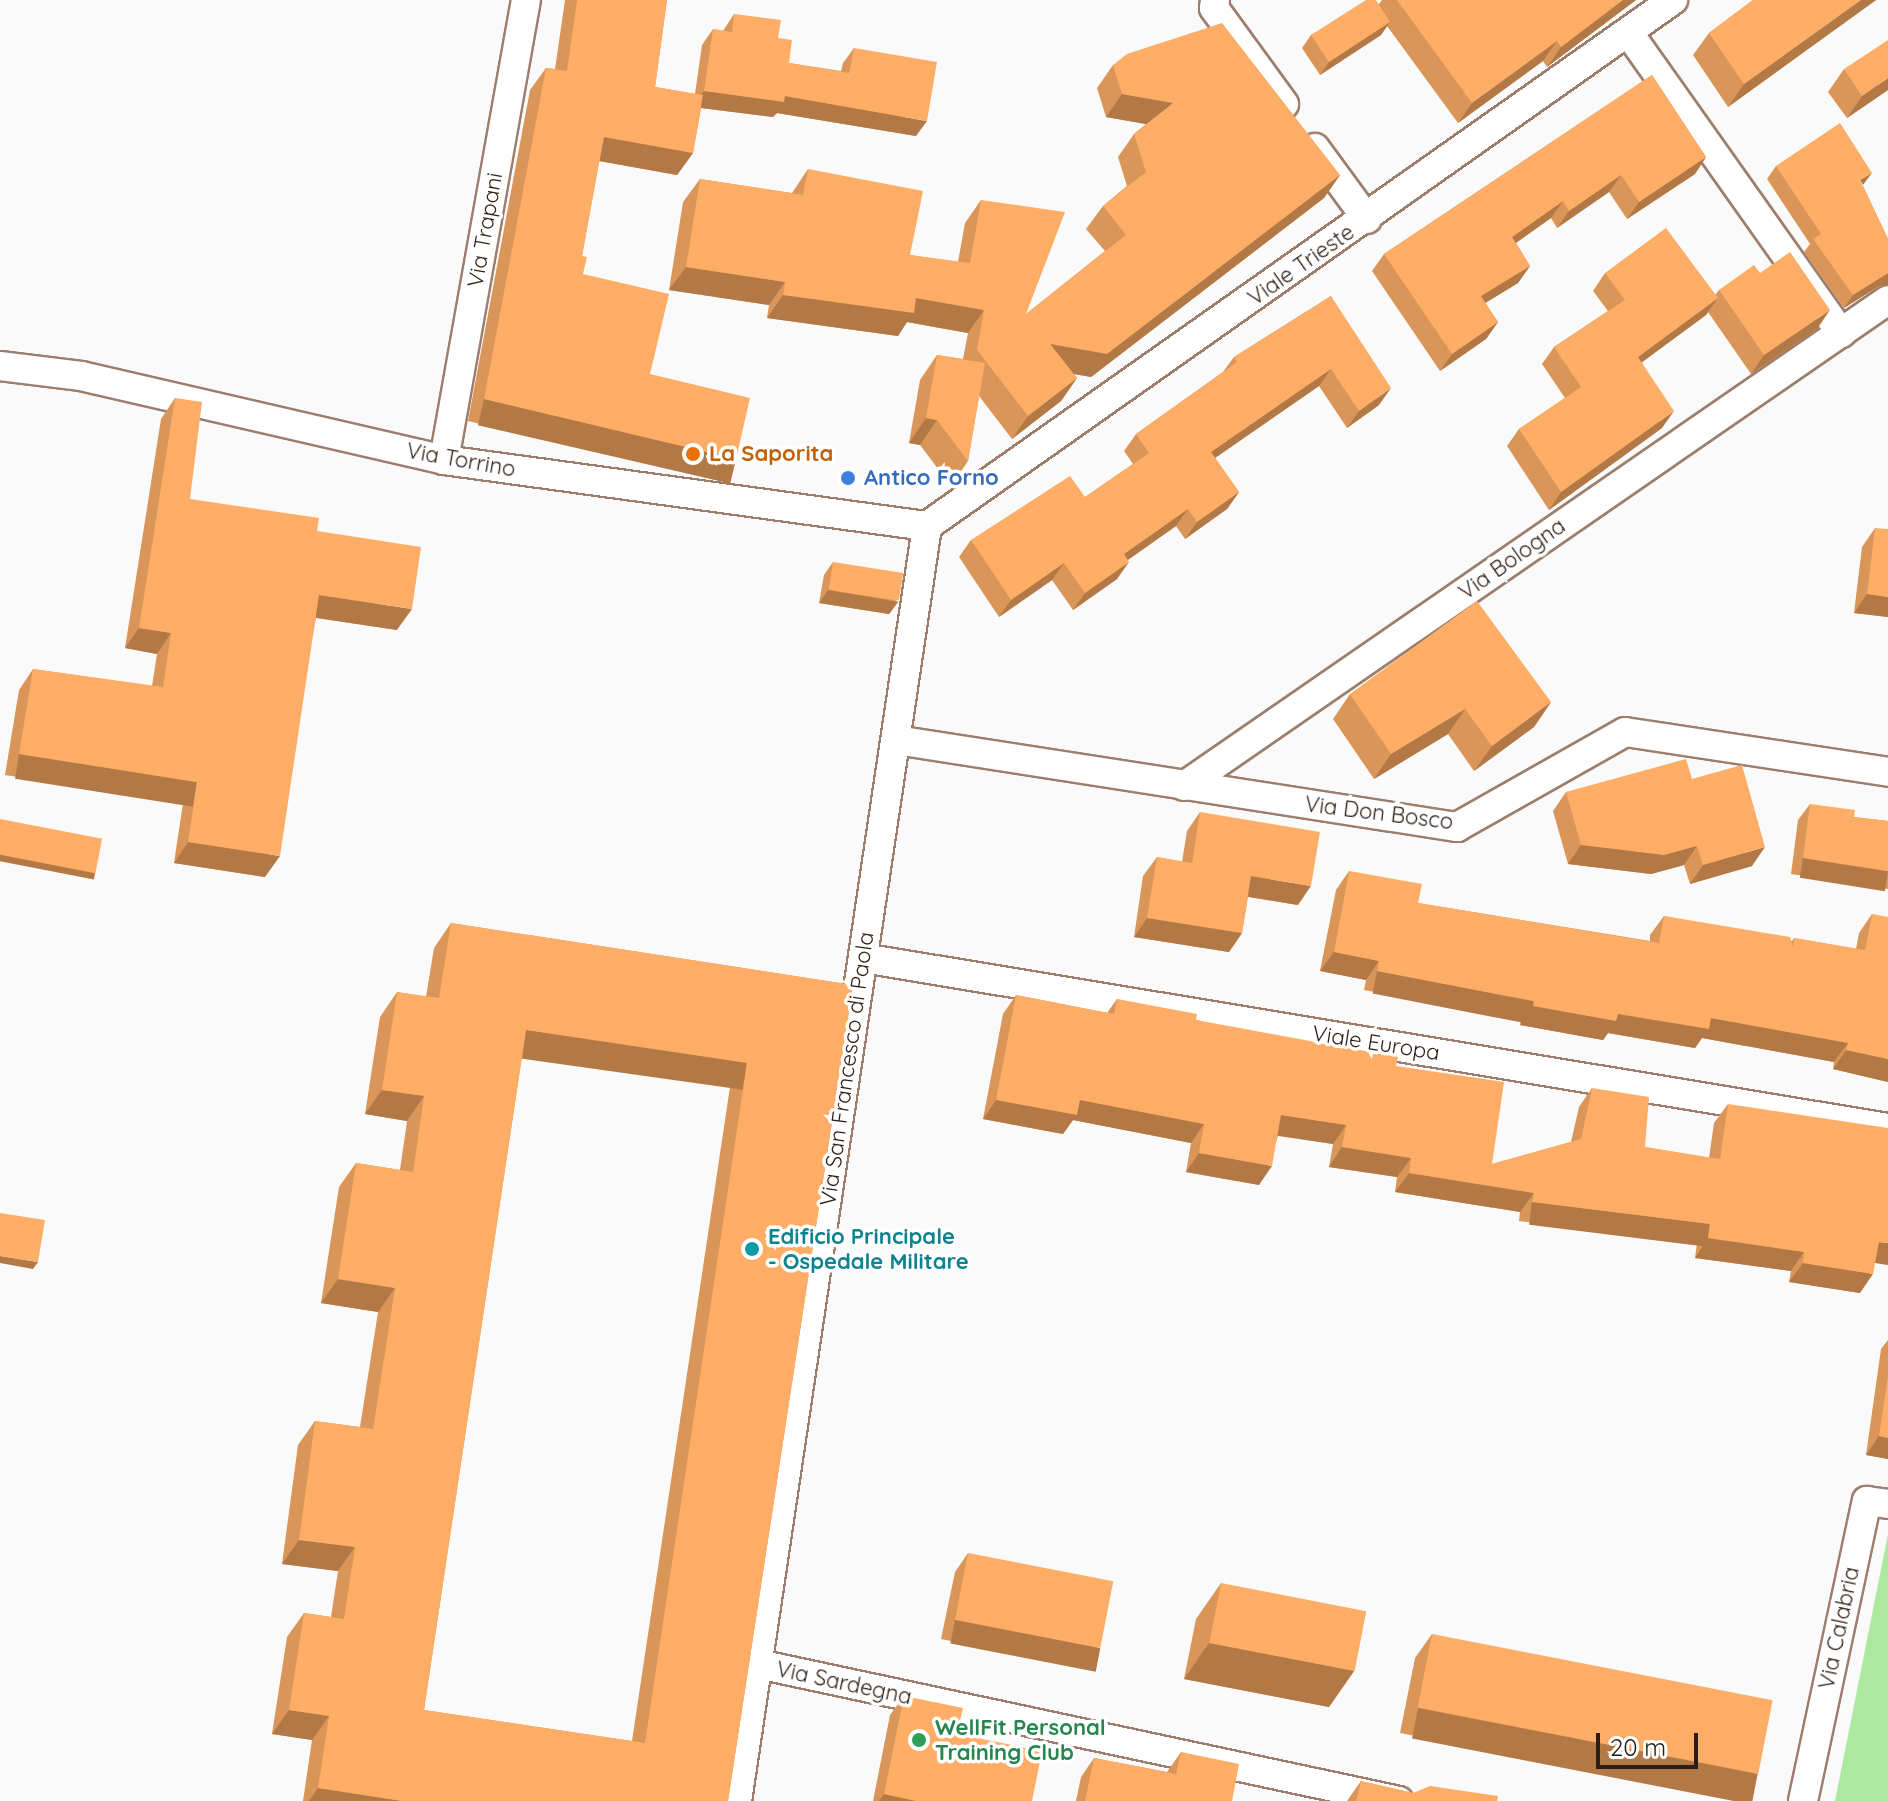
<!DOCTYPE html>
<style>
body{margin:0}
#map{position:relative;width:1888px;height:1801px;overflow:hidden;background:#f9faf9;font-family:Quicksand,sans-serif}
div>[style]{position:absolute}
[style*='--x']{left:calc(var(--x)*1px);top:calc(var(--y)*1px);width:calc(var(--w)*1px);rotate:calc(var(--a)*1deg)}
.green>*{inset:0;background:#ade89f}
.roads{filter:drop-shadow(2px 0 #9d7e6d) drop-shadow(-2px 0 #9d7e6d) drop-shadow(0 2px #9d7e6d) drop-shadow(0 -2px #9d7e6d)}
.minor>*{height:28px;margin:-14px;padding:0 14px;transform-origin:14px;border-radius:14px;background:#fff}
.wall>*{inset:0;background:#da9558}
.shaded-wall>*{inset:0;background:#b27947;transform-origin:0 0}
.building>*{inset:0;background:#fead66;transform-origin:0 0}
.dots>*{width:22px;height:22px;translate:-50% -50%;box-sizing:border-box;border:4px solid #fff;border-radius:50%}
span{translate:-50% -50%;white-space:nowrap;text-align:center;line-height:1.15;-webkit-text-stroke:7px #fff;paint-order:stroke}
.street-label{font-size:22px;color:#291d16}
.food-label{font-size:22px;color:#c56008;font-weight:700}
.left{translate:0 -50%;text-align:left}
.shop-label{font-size:22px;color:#366cbe;font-weight:700}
.culture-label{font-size:22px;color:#0d838f;font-weight:700}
.leisure-label{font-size:22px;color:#27864d;font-weight:700}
.scale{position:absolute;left:1596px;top:1733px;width:102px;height:36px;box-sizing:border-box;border:4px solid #291d16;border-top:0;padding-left:10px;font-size:24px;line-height:28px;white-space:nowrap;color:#291d16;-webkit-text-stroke:6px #fff;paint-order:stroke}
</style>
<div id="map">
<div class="green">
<div style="clip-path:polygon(1888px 1534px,1888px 1801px,1835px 1801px)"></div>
</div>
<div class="roads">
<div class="minor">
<div style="--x:1215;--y:0;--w:8;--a:97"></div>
<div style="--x:1214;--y:8;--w:119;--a:53.9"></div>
<div style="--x:1628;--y:32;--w:369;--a:54.7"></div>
<div style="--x:1315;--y:148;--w:88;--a:53.8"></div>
<div style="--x:0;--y:366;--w:82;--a:7"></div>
<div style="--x:81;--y:376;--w:373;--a:13"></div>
<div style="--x:444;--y:460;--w:487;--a:7.8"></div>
<div style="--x:444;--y:460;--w:467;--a:-79.9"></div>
<div style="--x:927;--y:526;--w:913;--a:-35.19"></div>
<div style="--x:896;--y:740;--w:568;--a:8.82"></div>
<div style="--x:1457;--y:827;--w:193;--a:-29.5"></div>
<div style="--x:1625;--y:732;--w:266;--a:8.6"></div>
<div style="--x:1184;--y:786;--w:855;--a:-34.62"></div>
<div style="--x:863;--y:958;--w:1039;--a:9.42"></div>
<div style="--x:758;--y:1664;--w:655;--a:12.06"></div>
<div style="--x:737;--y:1801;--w:1289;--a:-81.52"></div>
<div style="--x:1803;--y:1801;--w:307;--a:-78"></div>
<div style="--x:1867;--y:1501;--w:21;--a:8"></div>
</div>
</div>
<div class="wall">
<div style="clip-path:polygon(565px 0,667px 0,655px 87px,695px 94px,702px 45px,713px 29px,723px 31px,734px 14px,778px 38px,789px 63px,841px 71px,843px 63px,854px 48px,916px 136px,777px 113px,773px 117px,701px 108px,693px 153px,677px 175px,599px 161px,582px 256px,583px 274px,720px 481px,468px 421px,530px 90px,546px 68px,555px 69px)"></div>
<div style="clip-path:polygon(1382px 0,1636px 0,1547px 67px,1543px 61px,1458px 123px,1387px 26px,1381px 35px,1320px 75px,1302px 48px,1311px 35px,1379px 4px)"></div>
<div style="clip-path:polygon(1753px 0,1876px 0,1728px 107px,1693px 55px,1709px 33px)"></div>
<div style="clip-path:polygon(1113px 65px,1340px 175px,1324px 198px,1091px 377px,1074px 374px,1077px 378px,1061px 401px,1012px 439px,979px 396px,968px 461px,951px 486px,920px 445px,909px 443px,920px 380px,937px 355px,963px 359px,968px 333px,907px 322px,898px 336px,767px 318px,769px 305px,669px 290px,683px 202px,700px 179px,792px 193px,808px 169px,910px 255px,958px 262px,965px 223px,981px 200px,1026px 314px,1105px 251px,1086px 229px,1103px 206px,1127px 186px,1118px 157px,1134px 134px,1146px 124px,1106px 117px,1097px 88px)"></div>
<div style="clip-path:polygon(1844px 69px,1888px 90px,1847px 118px,1828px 92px)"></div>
<div style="clip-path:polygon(1652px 75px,1706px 157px,1695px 174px,1627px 219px,1609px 192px,1557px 228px,1551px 218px,1516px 243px,1530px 266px,1518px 283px,1485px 303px,1498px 322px,1486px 339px,1440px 371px,1372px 271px,1384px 254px)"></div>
<div style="clip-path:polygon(1776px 166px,1863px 186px,1888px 239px,1888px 285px,1879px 286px,1844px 308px,1804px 252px,1810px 244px,1767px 179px)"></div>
<div style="clip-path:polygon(1605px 273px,1715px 295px,1719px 290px,1760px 273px,1817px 329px,1751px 374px,1708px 312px,1706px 315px,1642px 362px,1662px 428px,1549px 510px,1507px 446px,1519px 429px,1565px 398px,1542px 364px,1554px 347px,1608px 311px,1593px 291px)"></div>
<div style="clip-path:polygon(1331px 296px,1379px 405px,1347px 428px,1319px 386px,1215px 458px,1239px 492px,1227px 509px,1185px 539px,1176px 526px,1128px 560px,1117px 579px,1073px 610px,1052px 580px,999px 617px,959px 557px,971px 540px,1085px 497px,1133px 464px,1124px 451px,1136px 434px,1223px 372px,1234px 357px)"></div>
<div style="clip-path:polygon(175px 398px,190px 499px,317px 531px,397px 630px,316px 618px,265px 877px,174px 863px,183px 803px,5px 775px,19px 690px,33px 669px,152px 686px,157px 654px,125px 648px,161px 419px)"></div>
<div style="clip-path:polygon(1875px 528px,1888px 617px,1854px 613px,1862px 547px)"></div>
<div style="clip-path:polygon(833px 562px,898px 602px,889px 614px,819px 603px,824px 575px)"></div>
<div style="clip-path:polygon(1350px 694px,1551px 702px,1534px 727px,1474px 771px,1448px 734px,1374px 779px,1333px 719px)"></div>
<div style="clip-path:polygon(1692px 779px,1752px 866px,1690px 884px,1684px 865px,1651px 874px,1568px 864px,1553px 811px,1566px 792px)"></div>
<div style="clip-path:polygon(1810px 804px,1854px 817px,1888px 821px,1888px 889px,1791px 874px,1798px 820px)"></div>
<div style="clip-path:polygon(1200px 812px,1298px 905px,1248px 897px,1242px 933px,1229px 952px,1134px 937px,1143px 876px,1157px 857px,1182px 862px,1187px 831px)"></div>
<div style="clip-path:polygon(1349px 871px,1418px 903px,1650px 941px,1650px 935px,1664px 916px,1792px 941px,1794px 938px,1856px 949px,1859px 933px,1872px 914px,1888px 1082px,1833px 1069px,1834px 1062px,1702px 1038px,1695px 1048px,1608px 1033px,1603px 1040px,1520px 1025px,1521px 1020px,1364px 990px,1366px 980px,1320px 971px,1336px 890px)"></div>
<div style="clip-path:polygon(evenodd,451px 923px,853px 985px,728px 1801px,303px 1801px,312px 1740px,272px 1734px,287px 1637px,304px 1613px,331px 1617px,338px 1571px,282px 1564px,298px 1445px,315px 1421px,360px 1427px,378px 1312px,321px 1303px,339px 1187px,356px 1163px,400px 1170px,407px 1121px,365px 1114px,380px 1017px,397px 992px,426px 997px,434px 948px,451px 923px,522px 1056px,730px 1087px,632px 1741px,424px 1710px,522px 1056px)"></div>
<div style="clip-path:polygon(1016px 995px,1107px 1013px,1117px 999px,1196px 1020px,1396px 1066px,1492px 1164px,1571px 1142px,1579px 1107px,1592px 1088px,1645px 1147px,1709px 1158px,1714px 1123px,1728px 1104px,1888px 1265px,1875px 1263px,1860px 1293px,1789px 1282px,1791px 1271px,1695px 1258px,1697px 1243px,1519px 1221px,1520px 1212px,1395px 1192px,1397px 1177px,1329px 1167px,1333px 1144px,1278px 1136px,1259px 1185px,1186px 1172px,1191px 1143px,1073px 1120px,1063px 1134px,983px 1119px,1003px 1014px)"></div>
<div style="clip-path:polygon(1888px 1340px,1888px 1459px,1866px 1455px,1881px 1349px)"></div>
<div style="clip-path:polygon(968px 1553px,1100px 1649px,1086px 1668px,941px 1639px,955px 1572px)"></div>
<div style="clip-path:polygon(1221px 1583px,1354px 1671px,1329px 1707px,1184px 1679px,1196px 1619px)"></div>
<div style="clip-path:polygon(1432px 1634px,1758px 1774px,1741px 1799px,1400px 1733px,1415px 1658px)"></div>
<div style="clip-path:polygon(904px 1696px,957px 1734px,1032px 1801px,873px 1801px,890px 1715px)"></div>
<div style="clip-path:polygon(1181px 1752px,1232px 1801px,1076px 1801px,1081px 1777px,1094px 1758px,1167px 1772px)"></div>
<div style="clip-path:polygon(1361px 1781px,1413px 1793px,1497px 1801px,1347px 1801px)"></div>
</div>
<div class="shaded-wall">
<div style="clip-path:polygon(1623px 0,1636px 0,1547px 67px,1561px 47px)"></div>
<div style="clip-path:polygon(1861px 0,1876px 0,1728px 107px,1744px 84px)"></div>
<div style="clip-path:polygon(1390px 22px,1381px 35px,1320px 75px,1329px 62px)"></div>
<div style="clip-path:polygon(1557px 41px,1543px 61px,1458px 123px,1472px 103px)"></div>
<div style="clip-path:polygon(1888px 78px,1888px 90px,1847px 118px,1862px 96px)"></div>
<div style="clip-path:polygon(704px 91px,785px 96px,927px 121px,916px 136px,777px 113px,773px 117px,693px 107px)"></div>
<div style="clip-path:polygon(1122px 94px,1173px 103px,1157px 126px,1106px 117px)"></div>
<div style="clip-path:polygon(604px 137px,693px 153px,677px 175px,588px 159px)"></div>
<div style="clip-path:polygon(1706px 157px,1695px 174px,1627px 219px,1639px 202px)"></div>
<div style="clip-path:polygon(1872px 173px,1863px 185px,1860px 180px)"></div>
<div style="clip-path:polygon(1340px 175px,1324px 198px,1091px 377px,1034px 367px,1050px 344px)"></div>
<div style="clip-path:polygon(1621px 175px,1609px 192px,1557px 228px,1569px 211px)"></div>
<div style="clip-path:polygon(1563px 201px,1551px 218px,1500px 254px,1512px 237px)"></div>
<div style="clip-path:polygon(1530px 266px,1518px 283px,1469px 313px,1481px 296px)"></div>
<div style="clip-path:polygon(686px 267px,785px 282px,769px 305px,669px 290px)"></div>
<div style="clip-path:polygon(1888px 273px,1888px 285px,1879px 286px,1844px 308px,1853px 295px)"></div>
<div style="clip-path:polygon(783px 295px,916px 298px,984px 310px,968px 333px,907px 322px,898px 336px,767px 318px)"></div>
<div style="clip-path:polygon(1718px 298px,1706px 315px,1626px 374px,1638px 357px)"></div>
<div style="clip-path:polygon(1830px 310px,1817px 329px,1751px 374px,1764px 355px)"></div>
<div style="clip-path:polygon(1498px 322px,1486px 339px,1440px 371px,1452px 354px)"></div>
<div style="clip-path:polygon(1331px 369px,1319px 386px,1199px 469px,1211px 452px)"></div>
<div style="clip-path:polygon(1077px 378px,1061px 401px,1012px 439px,1028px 416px)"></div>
<div style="clip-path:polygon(1391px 388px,1379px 405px,1347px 428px,1359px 411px)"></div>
<div style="left:484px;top:399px;width:259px;height:27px;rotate:13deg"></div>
<div style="clip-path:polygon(1674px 411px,1662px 428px,1549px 510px,1561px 492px)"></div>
<div style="clip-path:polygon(926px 418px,937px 420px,920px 445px,909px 443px)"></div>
<div style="clip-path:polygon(1239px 492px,1227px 509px,1185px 539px,1197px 522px)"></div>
<div style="clip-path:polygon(1188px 509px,1176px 526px,1112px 571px,1124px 554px)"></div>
<div style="clip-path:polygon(1129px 562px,1117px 579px,1073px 610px,1085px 593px)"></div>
<div style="clip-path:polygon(1064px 563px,1052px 580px,999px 617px,1011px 600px)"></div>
<div style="clip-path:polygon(828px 590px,898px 602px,889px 614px,819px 603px)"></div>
<div style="clip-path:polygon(1867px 594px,1888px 597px,1888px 617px,1854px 613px)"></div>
<div style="clip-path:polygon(319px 595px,412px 609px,397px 630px,304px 616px)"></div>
<div style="clip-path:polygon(139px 628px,171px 633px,157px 654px,125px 648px)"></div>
<div style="clip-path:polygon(1551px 702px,1534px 727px,1474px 771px,1492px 746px)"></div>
<div style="clip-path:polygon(1465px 709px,1448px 734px,1374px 779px,1391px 754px)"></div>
<div style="left:19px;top:754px;width:180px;height:25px;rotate:9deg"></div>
<div style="clip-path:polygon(188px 842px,280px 856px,265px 877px,174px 863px)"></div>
<div style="clip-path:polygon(1581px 845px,1697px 846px,1684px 865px,1651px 874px,1568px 864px)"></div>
<div style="clip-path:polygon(1765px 847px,1752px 866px,1690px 884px,1703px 865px)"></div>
<div style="left:0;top:854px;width:97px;height:7px;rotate:11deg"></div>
<div style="left:1803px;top:858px;width:86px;height:20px;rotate:9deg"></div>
<div style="clip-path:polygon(1251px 876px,1311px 886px,1298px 905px,1238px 895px)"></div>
<div style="clip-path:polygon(1147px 918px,1242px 933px,1229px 952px,1134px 937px)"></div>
<div style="clip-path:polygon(1334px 952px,1379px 961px,1366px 980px,1320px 971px)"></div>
<div style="left:1377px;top:971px;width:160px;height:23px;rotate:11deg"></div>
<div style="clip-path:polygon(1533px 1006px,1618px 1014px,1711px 1018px,1848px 1043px,1834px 1062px,1702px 1038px,1695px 1048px,1608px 1033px,1603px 1040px,1520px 1025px)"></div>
<div style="left:526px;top:1030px;width:223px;height:29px;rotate:8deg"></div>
<div style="clip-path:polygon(1846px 1050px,1888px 1059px,1888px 1082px,1833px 1069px)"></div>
<div style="clip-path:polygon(382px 1090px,424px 1096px,407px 1121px,365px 1114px)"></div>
<div style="clip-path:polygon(996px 1100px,1080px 1100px,1204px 1124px,1191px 1143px,1073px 1120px,1063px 1134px,983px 1119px)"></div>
<div style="clip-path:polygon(1281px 1115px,1346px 1125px,1333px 1144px,1268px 1134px)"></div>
<div style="clip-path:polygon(1342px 1147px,1411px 1158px,1397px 1177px,1329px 1167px)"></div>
<div style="clip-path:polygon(1199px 1153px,1272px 1166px,1259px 1185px,1186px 1172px)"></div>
<div style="clip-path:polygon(1409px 1173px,1534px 1193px,1520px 1212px,1395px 1192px)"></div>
<div style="left:1532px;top:1202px;width:179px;height:23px;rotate:7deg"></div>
<div style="clip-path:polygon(1708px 1238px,1804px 1252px,1791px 1271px,1695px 1258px)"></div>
<div style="clip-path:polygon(1879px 1242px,1888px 1243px,1888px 1265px,1865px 1261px)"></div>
<div style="clip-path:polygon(0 1256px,38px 1262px,33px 1269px,0 1263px)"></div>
<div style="clip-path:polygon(1803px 1263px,1873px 1274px,1860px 1293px,1789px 1282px)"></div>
<div style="clip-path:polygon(338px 1279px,395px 1288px,378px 1312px,321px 1303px)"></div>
<div style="clip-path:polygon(1879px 1436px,1888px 1438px,1888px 1459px,1866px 1455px)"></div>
<div style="clip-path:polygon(299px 1540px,355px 1547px,338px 1571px,282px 1564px)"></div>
<div style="left:955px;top:1620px;width:148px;height:24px;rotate:11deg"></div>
<div style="clip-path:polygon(1209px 1643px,1354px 1671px,1329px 1707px,1184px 1679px)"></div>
<div style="left:1418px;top:1708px;width:346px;height:31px;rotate:11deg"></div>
<div style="clip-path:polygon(289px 1710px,329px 1716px,312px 1740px,272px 1734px)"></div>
<div style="clip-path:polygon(318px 1788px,402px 1801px,309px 1801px)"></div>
<div style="clip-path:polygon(884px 1794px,916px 1801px,879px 1801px)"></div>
</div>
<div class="building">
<div style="clip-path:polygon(577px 0,667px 0,655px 87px,703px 95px,693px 153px,604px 137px,582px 256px,587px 257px,583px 274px,669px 294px,650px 374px,750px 398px,736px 459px,484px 399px,546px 68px,567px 71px)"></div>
<div style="clip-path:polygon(1366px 0,1376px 0,1390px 22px,1329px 62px,1311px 35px)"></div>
<div style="clip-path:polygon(1397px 0,1623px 0,1561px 47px,1557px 41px,1472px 103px)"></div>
<div style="clip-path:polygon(1753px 0,1861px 0,1744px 84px,1709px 33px)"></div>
<div style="clip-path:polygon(734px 14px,781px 20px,778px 38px,792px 40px,789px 63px,849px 73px,854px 48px,937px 62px,927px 121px,785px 96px,784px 102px,704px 91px,713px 29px,732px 32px)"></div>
<div style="clip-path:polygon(1222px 23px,1340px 175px,1107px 354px,1050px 344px,1077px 378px,1028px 416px,977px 350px,984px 310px,916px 298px,914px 313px,783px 295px,785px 282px,686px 267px,700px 179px,803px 195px,808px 169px,923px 191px,910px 255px,970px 263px,981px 200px,1065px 212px,1026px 314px,1126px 235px,1103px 206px,1146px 172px,1134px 134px,1173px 103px,1122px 94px,1113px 65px,1127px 54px)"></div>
<div style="clip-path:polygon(1888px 40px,1888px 78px,1862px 96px,1844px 69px)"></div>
<div style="clip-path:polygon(1652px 75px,1706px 157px,1639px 202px,1621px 175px,1569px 211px,1563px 201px,1512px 237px,1530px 266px,1481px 296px,1498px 322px,1452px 354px,1384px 254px)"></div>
<div style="clip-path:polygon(1840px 123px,1872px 173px,1860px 180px,1888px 239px,1888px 273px,1853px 295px,1813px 239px,1821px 234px,1776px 166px)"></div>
<div style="clip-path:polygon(1666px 228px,1718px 298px,1638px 357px,1674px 411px,1561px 492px,1519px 429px,1581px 387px,1554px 347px,1625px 300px,1605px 273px)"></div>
<div style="clip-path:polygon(1790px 252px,1830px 310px,1764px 355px,1719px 290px,1754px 265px,1760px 273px)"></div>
<div style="clip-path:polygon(1331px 296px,1391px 388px,1359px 411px,1331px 369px,1211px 452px,1239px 492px,1197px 522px,1188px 509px,1124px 554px,1129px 562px,1085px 593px,1064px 563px,1011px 600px,971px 540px,1070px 476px,1085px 497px,1149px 453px,1136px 434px,1237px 362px,1234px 357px)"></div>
<div style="clip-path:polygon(937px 355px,985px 363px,968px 461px,937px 420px,926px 418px)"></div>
<div style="clip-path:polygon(175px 398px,202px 402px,190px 499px,319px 518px,317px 531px,421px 547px,412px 609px,319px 595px,280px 856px,188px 842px,197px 782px,19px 754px,33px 669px,163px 687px,171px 633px,139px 628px)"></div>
<div style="clip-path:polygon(1875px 528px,1888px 529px,1888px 597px,1867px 594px)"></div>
<div style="left:833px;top:562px;width:71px;height:28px;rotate:9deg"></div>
<div style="clip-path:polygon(1477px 601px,1551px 702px,1492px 746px,1465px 709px,1391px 754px,1350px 694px)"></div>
<div style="clip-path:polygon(1686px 759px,1692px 779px,1742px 765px,1765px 847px,1703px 865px,1697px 846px,1664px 855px,1581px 845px,1566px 792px)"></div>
<div style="clip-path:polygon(1810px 804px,1855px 810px,1854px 817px,1888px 821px,1888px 871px,1803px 858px)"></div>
<div style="clip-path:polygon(1200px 812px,1320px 832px,1311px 886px,1251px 876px,1242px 933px,1147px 918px,1157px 857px,1192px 863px)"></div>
<div style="left:0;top:819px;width:104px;height:35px;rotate:11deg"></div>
<div style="clip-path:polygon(1349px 871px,1422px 884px,1418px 903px,1659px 943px,1664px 916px,1790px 937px,1793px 947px,1794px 938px,1865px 950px,1872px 914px,1888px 917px,1888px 1059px,1846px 1050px,1848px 1043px,1711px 1018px,1709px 1029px,1618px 1014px,1616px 1021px,1533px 1006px,1534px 1001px,1377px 971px,1379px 961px,1334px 952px)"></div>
<div style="clip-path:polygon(evenodd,451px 923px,853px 985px,728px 1801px,402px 1801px,318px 1788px,329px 1716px,289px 1710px,304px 1613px,344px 1619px,355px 1547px,299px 1540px,315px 1421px,373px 1429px,395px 1288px,338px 1279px,356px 1163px,413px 1172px,424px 1096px,382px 1090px,397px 992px,439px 998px,451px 923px,526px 1030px,747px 1063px,645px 1743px,424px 1710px,526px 1030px)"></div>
<div style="clip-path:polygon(1016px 995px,1114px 1014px,1117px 999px,1197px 1014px,1196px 1020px,1398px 1057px,1396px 1066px,1504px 1082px,1492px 1164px,1581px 1139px,1592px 1088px,1649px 1097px,1645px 1147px,1720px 1159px,1728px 1104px,1888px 1128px,1888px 1243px,1879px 1242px,1873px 1274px,1803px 1263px,1804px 1252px,1708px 1238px,1710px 1224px,1532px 1202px,1534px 1193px,1409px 1173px,1411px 1158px,1342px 1147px,1346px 1125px,1281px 1115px,1272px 1166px,1199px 1153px,1204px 1124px,1080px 1100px,1077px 1115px,996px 1100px)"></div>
<div style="clip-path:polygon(0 1213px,45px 1220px,38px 1262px,0 1256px)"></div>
<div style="clip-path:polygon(1888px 1376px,1888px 1438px,1879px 1436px)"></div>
<div style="left:968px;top:1553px;width:148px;height:68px;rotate:11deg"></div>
<div style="left:1221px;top:1583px;width:148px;height:61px;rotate:11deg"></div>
<div style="left:1432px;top:1634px;width:347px;height:75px;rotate:11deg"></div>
<div style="clip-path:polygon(904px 1696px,963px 1708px,957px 1734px,1042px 1751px,1032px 1801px,916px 1801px,884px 1794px)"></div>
<div style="clip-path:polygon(1181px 1752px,1239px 1764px,1232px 1801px,1085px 1801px,1094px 1758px,1176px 1774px)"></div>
<div style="clip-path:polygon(1361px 1781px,1413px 1793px,1430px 1786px,1498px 1796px,1497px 1801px,1356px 1801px)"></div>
</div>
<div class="dots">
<div style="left:693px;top:454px;background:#e8710a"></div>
<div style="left:848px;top:478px;background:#3f7fe0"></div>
<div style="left:752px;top:1249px;background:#0f9aa8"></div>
<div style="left:919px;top:1740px;background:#2e9e5b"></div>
</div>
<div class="street-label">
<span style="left:485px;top:230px;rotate:-80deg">Via Trapani</span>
<span style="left:1301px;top:265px;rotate:-35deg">Viale Trieste</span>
<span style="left:461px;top:460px;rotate:10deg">Via Torrino</span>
<span style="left:1512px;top:559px;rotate:-35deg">Via Bologna</span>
<span style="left:1379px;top:813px;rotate:7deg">Via Don Bosco</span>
<span style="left:1376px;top:1043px;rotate:9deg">Viale Europa</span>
<span style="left:847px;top:1069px;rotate:-82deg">Via San Francesco di Paola</span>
<span style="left:1839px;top:1628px;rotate:-78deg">Via Calabria</span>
<span style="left:844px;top:1683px;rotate:12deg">Via Sardegna</span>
</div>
<div class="food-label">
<span class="left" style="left:709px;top:454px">La Saporita</span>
</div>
<div class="shop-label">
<span class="left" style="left:864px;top:478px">Antico Forno</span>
</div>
<div class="culture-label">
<span class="left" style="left:768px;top:1249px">Edificio Principale<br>- Ospedale Militare</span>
</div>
<div class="leisure-label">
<span class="left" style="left:935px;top:1740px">WellFit Personal<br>Training Club</span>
</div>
<div class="scale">20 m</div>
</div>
